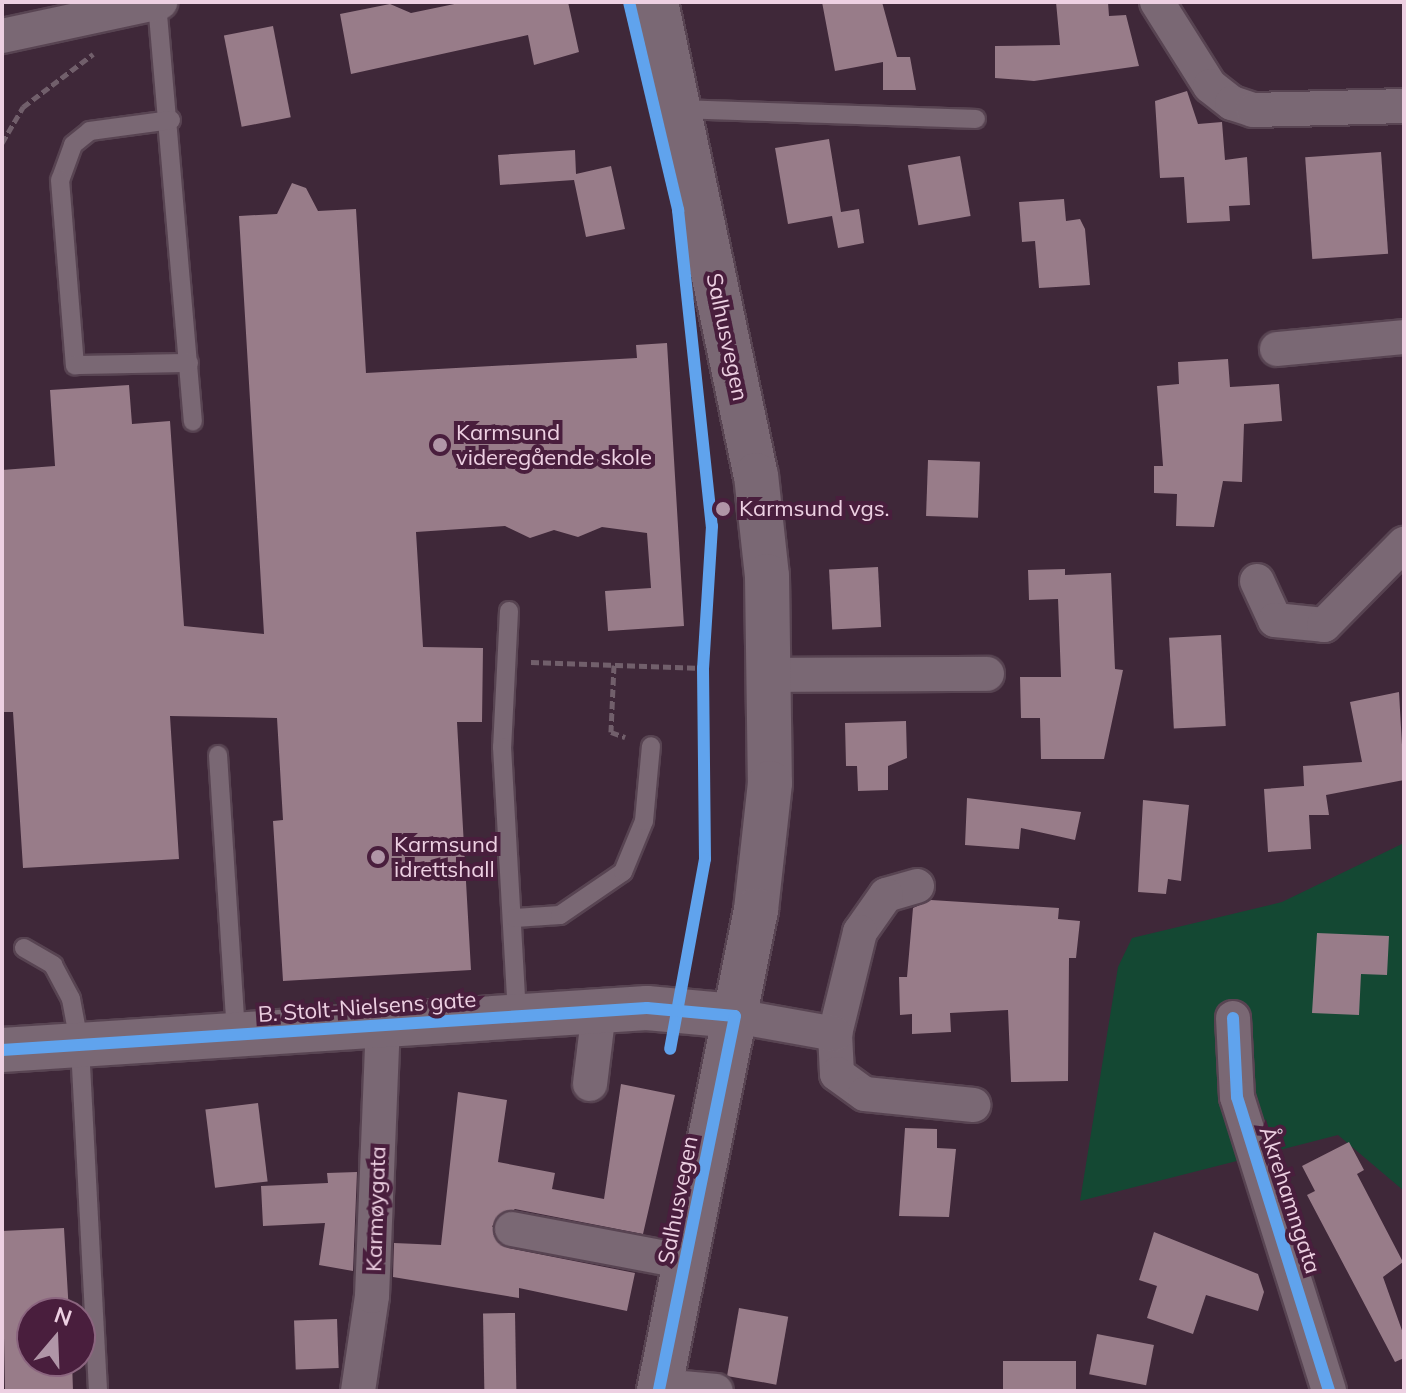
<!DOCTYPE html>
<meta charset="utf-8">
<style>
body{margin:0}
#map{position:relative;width:1406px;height:1393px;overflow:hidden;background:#3f2839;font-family:Mulish,sans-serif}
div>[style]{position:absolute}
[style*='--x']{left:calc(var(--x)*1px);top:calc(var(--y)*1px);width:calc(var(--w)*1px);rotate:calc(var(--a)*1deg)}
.green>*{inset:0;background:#144833}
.building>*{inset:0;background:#987c89;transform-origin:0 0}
.path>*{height:5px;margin-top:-2.5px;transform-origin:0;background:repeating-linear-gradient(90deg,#715f6b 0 8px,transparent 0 12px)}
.roads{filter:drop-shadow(2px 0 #584452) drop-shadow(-2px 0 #584452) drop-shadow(0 2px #584452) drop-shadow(0 -2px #584452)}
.service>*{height:18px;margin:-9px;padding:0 9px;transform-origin:9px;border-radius:9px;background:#7a6874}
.minor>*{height:34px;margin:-17px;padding:0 17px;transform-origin:17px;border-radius:17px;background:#7a6874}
.tertiary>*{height:44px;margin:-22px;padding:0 22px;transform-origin:22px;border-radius:22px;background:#7a6874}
.secondary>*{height:44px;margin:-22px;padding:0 22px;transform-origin:22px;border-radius:22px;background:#7a6874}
.cycleway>*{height:12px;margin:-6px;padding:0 6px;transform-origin:6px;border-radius:6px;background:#60a3ed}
.dots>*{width:22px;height:22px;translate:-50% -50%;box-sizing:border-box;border:4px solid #491e3d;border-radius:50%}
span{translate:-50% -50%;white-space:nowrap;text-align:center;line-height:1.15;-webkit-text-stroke:8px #491e3d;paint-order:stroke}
.street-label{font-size:22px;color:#edd0e2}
.poi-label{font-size:22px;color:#edd0e2}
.left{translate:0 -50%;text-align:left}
.frame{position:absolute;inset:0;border:4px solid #edd0e2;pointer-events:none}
.north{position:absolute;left:16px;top:1297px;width:80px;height:80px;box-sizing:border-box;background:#491e3d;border:2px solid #8b657f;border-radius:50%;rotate:19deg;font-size:22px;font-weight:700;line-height:32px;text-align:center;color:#edd0e2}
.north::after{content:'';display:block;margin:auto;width:28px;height:36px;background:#b095a7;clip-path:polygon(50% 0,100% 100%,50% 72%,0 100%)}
</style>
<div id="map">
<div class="green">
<div style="clip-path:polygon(1404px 843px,1404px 1191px,1338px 1135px,1080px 1201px,1118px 967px,1132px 938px,1282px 902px)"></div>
</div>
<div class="building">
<div style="clip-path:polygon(464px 2px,568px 2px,579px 52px,534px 65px,528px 35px,351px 74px,340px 14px,390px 4px,411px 13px)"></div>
<div style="clip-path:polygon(822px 2px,882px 2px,897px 57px,910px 57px,916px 90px,883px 90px,883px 62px,835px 71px)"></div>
<div style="clip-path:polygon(1056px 2px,1108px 2px,1109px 16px,1126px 15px,1139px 66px,1034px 81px,995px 78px,995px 46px,1060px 45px)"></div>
<div style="left:273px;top:26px;width:93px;height:50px;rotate:79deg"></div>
<div style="clip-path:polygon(1187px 91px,1198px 124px,1222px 122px,1225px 160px,1247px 157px,1250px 205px,1229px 206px,1230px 221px,1187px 223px,1184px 177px,1160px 178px,1155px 101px)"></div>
<div style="clip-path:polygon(829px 139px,841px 212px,859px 209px,864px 243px,838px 248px,832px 216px,788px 224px,775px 148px)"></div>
<div style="clip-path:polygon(575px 150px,576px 174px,611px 166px,625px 229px,586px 237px,574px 180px,500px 185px,498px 155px)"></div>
<div style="left:1381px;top:152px;width:102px;height:76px;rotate:86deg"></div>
<div style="left:960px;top:156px;width:61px;height:53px;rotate:80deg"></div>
<div style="clip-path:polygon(292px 183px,306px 188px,318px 211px,356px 209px,366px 373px,637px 358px,636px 345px,667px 343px,684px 626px,608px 631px,605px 591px,651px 588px,647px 533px,602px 527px,578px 537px,554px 530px,530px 538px,505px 526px,416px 532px,423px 647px,483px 648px,482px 722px,457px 722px,471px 970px,283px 981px,273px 821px,283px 820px,277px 718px,170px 716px,179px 859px,23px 868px,13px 712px,2px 712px,2px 470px,55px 466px,50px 390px,129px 385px,132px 424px,170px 421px,184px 626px,264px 634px,239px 216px,277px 214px)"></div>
<div style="clip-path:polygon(1064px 199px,1066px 221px,1080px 219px,1085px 229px,1090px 285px,1039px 288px,1035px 241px,1022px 242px,1019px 202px)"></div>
<div style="clip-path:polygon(1228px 359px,1230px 387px,1279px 384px,1282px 421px,1244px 424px,1242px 482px,1223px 481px,1214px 527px,1176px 526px,1177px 494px,1154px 493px,1154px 466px,1163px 466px,1157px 386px,1179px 384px,1178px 362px)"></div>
<div style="left:928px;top:460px;width:52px;height:56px;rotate:2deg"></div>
<div style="left:878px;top:567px;width:60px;height:49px;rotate:87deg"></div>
<div style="clip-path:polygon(1065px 569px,1065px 575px,1111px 573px,1115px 669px,1123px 670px,1104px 759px,1041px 759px,1040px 718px,1021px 718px,1020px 677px,1061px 677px,1058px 599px,1029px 600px,1028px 570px)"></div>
<div style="left:1221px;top:635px;width:91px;height:52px;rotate:87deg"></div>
<div style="clip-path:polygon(1399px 692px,1404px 780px,1326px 795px,1329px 815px,1309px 815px,1311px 849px,1268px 852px,1264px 789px,1304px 786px,1303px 766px,1362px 762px,1350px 702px)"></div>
<div style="clip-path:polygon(906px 721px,907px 758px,888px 766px,888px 790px,858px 791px,857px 766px,846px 766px,845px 723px)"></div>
<div style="clip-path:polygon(967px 798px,1081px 812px,1075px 840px,1021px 828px,1019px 849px,965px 845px)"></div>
<div style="clip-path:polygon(1143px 800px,1189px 805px,1181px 881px,1168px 879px,1166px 894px,1138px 892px)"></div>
<div style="clip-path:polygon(931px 900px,1059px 908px,1058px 919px,1080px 921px,1076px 958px,1069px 958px,1068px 1081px,1011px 1082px,1008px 1010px,950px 1013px,951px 1032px,912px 1034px,912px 1014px,900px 1015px,899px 977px,907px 977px,913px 908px)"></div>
<div style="clip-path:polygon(1317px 933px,1389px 936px,1387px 975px,1361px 974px,1359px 1015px,1312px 1013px)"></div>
<div style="clip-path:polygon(621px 1084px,675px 1095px,643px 1234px,515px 1209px,492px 1226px,508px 1248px,635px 1273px,627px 1311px,519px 1288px,519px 1298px,393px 1277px,394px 1243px,441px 1245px,458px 1092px,507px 1100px,498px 1162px,555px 1173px,552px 1189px,604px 1199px)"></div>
<div style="left:258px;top:1103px;width:79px;height:53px;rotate:83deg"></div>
<div style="clip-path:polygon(905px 1128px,937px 1129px,937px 1148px,956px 1149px,949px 1217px,899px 1216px)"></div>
<div style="clip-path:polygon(1349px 1142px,1364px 1170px,1357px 1174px,1403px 1262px,1383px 1277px,1404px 1336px,1404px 1358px,1395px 1362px,1307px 1195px,1315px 1191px,1302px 1166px)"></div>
<div style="clip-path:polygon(357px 1172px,353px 1271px,319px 1265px,325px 1223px,263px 1226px,261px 1186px,328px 1183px,327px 1173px)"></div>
<div style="clip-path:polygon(64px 1228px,69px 1313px,32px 1313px,32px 1361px,72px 1361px,73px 1391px,5px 1391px,2px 1231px)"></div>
<div style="clip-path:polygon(1154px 1232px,1258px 1274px,1264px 1292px,1258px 1311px,1206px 1295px,1193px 1334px,1147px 1318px,1157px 1286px,1139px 1280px)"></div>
<div style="left:739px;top:1308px;width:50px;height:69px;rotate:10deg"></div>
<div style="left:515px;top:1313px;width:78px;height:32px;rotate:89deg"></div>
<div style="left:337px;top:1319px;width:49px;height:43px;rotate:88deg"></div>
<div style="left:1097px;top:1334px;width:58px;height:41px;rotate:11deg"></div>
<div style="left:1003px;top:1361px;width:73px;height:30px"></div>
</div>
<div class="path">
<div style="--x:2;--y:143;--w:42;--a:-59.7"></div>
<div style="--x:23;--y:107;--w:88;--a:-37.1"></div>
<div style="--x:531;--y:662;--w:172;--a:2"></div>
<div style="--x:614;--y:665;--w:67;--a:92.6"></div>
<div style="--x:611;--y:732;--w:15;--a:20"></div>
</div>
<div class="roads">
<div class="service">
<div style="--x:157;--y:3;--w:420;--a:85.1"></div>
<div style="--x:679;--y:109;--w:297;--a:1.9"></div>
<div style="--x:171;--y:120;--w:82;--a:172.3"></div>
<div style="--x:90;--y:131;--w:22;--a:141"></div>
<div style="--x:73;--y:145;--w:37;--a:110"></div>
<div style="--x:60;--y:180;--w:186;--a:85.4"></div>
<div style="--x:75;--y:365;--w:114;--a:-1"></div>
<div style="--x:509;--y:611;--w:136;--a:92.9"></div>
<div style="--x:502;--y:747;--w:269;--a:86.8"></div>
<div style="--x:218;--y:755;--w:282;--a:86.3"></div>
<div style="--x:515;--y:918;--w:45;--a:-3.8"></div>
<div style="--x:560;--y:915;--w:76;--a:-34.3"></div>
<div style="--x:623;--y:872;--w:55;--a:-67.6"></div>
<div style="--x:644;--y:821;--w:75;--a:-84.7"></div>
<div style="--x:24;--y:948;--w:34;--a:30"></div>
<div style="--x:53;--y:965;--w:38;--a:62"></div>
<div style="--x:71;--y:999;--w:49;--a:79.4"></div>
<div style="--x:80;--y:1047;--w:344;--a:87"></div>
</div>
<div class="minor">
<div style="--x:1157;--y:2;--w:99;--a:57.8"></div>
<div style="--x:1210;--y:86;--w:28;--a:38"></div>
<div style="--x:1232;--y:103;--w:22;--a:18"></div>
<div style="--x:1253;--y:110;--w:151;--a:-1.5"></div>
<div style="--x:2;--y:36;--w:162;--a:-12.1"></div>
<div style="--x:1277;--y:349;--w:128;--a:-5.4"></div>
<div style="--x:1257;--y:581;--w:43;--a:65.2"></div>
<div style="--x:1275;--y:620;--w:49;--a:5.8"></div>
<div style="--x:1324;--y:625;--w:114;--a:-45.4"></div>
<div style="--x:770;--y:675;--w:217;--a:-0.3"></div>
<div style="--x:917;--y:886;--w:32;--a:164"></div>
<div style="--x:886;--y:895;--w:45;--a:125.1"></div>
<div style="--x:860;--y:932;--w:105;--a:103.8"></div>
<div style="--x:835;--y:1034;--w:40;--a:87.1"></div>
<div style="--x:837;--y:1074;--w:34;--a:36"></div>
<div style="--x:865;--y:1094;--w:109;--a:5.8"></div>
<div style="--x:735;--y:1016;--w:102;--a:10.2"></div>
<div style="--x:1233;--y:1018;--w:79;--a:87.1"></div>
<div style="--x:1237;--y:1097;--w:308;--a:72.6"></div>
<div style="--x:590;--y:1084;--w:74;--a:-83"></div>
<div style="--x:512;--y:1229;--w:177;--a:10.7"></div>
<div style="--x:660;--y:1386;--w:56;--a:5.1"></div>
<div style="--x:358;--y:1391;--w:96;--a:-81.6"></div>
<div style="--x:372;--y:1296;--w:270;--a:-87.7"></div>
</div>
<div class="tertiary">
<div style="--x:2;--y:1050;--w:646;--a:-3.73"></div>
<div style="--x:647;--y:1008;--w:88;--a:5.2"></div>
</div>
<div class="secondary">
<div style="--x:656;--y:2;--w:483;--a:78.1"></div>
<div style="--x:756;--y:475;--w:102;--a:83.8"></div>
<div style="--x:767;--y:576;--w:207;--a:89.2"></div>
<div style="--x:770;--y:783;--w:128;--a:96.3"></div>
<div style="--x:756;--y:910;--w:491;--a:101.4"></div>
</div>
</div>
<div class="cycleway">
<div style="--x:629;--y:2;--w:214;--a:76.7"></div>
<div style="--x:678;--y:210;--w:318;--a:83.9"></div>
<div style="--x:712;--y:526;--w:142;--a:93.6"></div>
<div style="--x:703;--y:668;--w:191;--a:89.4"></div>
<div style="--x:705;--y:859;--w:193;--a:100.4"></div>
<div style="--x:1233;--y:1018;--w:79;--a:87.1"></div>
<div style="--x:1237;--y:1097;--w:308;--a:72.6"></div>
<div style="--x:2;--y:1050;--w:646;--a:-3.73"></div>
<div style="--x:647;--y:1008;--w:88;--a:5.2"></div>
<div style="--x:735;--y:1016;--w:383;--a:101.5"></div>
</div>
<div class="dots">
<div style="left:440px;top:445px;background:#b095a7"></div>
<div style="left:723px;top:509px;background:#b095a7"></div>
<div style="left:378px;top:857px;background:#b095a7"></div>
</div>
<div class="street-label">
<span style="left:727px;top:337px;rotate:78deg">Salhusvegen</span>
<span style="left:367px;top:1007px;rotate:-4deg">B. Stolt-Nielsens gate</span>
<span style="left:678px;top:1200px;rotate:-79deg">Salhusvegen</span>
<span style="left:1290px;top:1200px;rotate:72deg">Åkrehamngata</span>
<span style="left:376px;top:1209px;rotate:-88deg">Karmøygata</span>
</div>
<div class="poi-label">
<span class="left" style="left:456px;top:445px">Karmsund<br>videregående skole</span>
<span class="left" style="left:739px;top:509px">Karmsund vgs.</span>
<span class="left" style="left:394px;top:857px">Karmsund<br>idrettshall</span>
</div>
<div class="frame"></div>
<div class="north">N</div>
</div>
